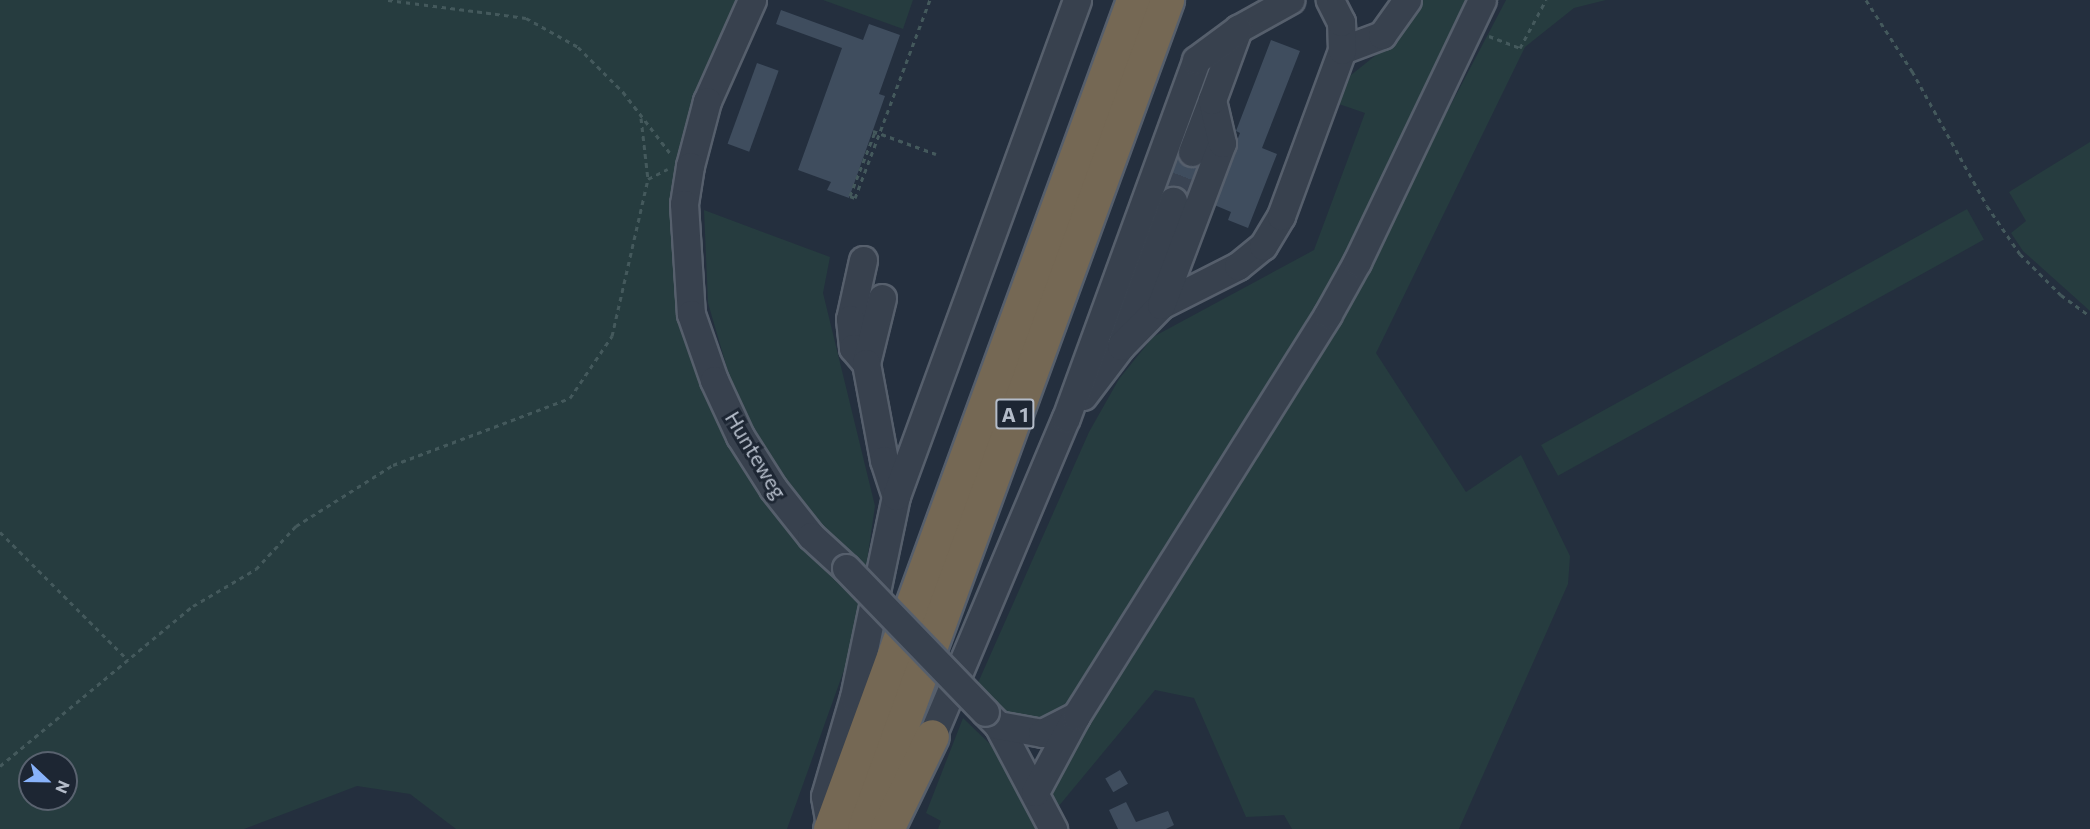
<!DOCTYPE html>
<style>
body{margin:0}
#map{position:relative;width:2090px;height:829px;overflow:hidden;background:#242f3e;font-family:Commissioner,sans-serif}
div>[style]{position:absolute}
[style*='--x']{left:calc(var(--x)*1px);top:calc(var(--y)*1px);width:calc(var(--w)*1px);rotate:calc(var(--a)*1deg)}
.green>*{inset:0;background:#263c3f;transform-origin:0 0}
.building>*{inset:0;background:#3f4d5e;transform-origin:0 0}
.minor-tunnel>*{height:27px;margin-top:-13.5px;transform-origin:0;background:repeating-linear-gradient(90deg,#3a4453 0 27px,transparent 0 41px)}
.path>*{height:3px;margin-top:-1.5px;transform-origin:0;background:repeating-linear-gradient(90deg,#44595c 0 4.5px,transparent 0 9px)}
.roads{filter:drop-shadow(2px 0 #565f6c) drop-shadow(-2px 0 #565f6c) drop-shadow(0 2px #565f6c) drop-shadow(0 -2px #565f6c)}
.minor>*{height:27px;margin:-13.5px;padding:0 13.5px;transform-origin:13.5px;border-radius:13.5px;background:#38414e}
.highway>*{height:33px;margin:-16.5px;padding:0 16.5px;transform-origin:16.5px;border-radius:16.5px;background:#756854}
.bridges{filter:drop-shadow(2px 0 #565f6c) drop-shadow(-2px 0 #565f6c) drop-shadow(0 2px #565f6c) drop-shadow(0 -2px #565f6c)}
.minor-bridge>*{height:27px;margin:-13.5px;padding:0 13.5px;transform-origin:13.5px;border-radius:13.5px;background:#38414e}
span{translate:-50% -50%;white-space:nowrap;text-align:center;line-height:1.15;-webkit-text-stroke:6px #1d2633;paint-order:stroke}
.shield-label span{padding:2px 4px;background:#1d2633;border:2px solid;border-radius:4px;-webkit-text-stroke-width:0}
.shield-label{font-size:20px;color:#b4bcc9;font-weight:700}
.street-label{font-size:21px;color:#b4bcc9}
.north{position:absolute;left:18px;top:751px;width:60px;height:60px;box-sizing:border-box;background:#1d2633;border:2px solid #59626f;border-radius:50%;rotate:112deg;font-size:16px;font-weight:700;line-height:24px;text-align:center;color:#b4bcc9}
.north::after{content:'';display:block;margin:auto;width:21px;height:27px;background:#88b2fa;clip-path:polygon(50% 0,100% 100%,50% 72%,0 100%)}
</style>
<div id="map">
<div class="green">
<div style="clip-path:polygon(evenodd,0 0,741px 0,676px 287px,703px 389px,730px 442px,766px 495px,859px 605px,848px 659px,787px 829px,456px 829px,410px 794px,357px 786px,244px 829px,0 829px,0 0,30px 763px,66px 763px,66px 799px,30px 799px,30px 763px)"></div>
<div style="clip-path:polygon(823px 0,913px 0,903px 29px)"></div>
<div style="clip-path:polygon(1419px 0,1473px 0,1349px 255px,1076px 702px,1050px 722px,998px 715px,977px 685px,1089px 432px,1119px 379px,1153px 337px,1314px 250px,1365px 113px,1336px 103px,1351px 75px,1396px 39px)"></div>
<div style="clip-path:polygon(1506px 0,1606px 0,1574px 8px,1525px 47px,1376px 353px,1466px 492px,1521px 455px,1570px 556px,1568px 584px,1459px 829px,1292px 829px,1284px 815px,1246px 817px,1194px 698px,1155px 690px,1053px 813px,1046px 804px,1067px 750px,1337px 321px)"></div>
<div style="clip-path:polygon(2090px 142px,2090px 311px,2023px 251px,2011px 233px,2026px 221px,2009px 192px)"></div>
<div style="left:1967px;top:209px;width:35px;height:487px;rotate:61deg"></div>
<div style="clip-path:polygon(704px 210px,830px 257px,823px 293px,875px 506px,866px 568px,817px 525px,753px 433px,729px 375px,708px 303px)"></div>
<div style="clip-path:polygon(963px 718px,1015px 768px,1042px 829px,938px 829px,941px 821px,926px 813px)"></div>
</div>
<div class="building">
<div style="clip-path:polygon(781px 10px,863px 40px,869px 24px,900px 35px,879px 94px,885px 96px,849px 198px,827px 190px,831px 182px,798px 170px,842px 48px,776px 24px)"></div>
<div style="clip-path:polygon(1271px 40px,1300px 51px,1262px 148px,1277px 154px,1248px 228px,1228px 220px,1231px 212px,1212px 204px,1218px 189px,1192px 179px,1181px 206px,1157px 197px,1177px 144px,1228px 164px,1240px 133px,1236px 131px)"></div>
<div style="left:757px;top:63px;width:23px;height:86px;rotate:20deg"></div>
<div style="left:1120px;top:770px;width:16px;height:17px;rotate:60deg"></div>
<div style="clip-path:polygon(1126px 802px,1136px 822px,1168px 811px,1174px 825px,1166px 829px,1118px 829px,1109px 810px)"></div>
</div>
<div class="minor-tunnel">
<div style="--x:1173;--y:201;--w:53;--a:-68.8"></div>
</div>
<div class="path">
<div style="--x:388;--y:0;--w:139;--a:7.4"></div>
<div style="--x:526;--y:18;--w:60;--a:29.1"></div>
<div style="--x:578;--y:47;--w:64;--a:45"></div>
<div style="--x:623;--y:92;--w:77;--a:52.4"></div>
<div style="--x:1866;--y:0;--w:85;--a:57.1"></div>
<div style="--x:1912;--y:71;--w:154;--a:60.9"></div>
<div style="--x:1987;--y:206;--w:58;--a:55.5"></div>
<div style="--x:2020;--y:254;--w:58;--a:45"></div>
<div style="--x:2061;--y:295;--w:36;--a:36"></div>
<div style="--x:1489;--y:36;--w:33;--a:21"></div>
<div style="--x:1520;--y:48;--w:55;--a:-61.6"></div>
<div style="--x:641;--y:118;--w:61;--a:83.5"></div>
<div style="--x:873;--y:131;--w:67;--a:20.1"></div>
<div style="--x:850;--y:196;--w:5;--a:22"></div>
<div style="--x:855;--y:198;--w:212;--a:-69.3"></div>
<div style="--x:850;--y:196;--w:69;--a:-68.7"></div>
<div style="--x:0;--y:532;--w:181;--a:45"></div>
<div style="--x:0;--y:766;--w:251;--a:-39.7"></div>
<div style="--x:193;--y:606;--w:73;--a:-30.4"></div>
<div style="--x:256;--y:569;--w:59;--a:-47.1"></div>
<div style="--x:296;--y:526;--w:115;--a:-32.2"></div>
<div style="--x:393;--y:465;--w:189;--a:-20.7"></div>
<div style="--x:570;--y:398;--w:75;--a:-55.9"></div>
<div style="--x:612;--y:336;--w:161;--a:-77.1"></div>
<div style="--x:648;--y:179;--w:22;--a:-27"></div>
</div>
<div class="roads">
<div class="minor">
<div style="--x:752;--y:0;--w:111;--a:114"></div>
<div style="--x:707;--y:101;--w:67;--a:104.7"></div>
<div style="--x:690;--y:166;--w:38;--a:99"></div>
<div style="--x:684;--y:204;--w:110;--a:86.4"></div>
<div style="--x:691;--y:314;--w:70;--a:70.8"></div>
<div style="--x:714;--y:380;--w:62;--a:65.1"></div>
<div style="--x:740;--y:436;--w:62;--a:57.6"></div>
<div style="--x:773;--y:488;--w:61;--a:51.6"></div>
<div style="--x:811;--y:536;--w:47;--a:42.4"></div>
<div style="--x:1342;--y:50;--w:43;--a:-20.6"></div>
<div style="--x:1382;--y:35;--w:43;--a:-54.5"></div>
<div style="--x:1192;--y:152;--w:56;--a:-69"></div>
<div style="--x:863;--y:260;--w:60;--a:102.4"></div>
<div style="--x:850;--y:319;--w:29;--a:84"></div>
<div style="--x:853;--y:348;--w:20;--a:49"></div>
<div style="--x:882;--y:298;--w:67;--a:103.8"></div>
<div style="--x:866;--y:363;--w:99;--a:79.5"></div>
<div style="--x:884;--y:460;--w:38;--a:72"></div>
<div style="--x:1161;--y:305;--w:86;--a:-26.9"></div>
<div style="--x:1238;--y:266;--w:32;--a:-39"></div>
<div style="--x:1263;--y:246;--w:35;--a:-59"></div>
<div style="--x:1281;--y:216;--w:177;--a:-69.8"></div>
<div style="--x:1342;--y:50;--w:28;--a:-92"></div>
<div style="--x:1341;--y:22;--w:25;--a:-117"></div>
<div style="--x:1123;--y:339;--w:147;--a:-70.1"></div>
<div style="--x:1083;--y:396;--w:63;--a:-52.8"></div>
<div style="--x:1121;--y:346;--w:57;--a:-45.7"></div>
<div style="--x:1161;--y:305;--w:173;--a:-69.4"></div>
<div style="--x:1222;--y:143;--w:44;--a:-103.1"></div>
<div style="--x:1212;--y:100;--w:76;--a:-69.9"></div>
<div style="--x:1238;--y:29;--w:60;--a:-29.1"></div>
<div style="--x:985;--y:712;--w:18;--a:45"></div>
<div style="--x:998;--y:725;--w:118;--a:62.1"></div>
<div style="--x:998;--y:725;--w:45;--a:10.3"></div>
<div style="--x:1042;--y:733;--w:38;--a:-27"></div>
<div style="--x:932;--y:736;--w:345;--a:-67.2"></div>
<div style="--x:1066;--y:418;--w:381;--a:-70"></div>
<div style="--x:1196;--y:60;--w:52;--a:-36.4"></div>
<div style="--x:1035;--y:792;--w:86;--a:-61.7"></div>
<div style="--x:1076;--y:716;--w:474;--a:-57.9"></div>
<div style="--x:1328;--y:314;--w:60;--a:-60.9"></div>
<div style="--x:1357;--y:262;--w:290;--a:-64.5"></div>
<div style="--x:830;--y:825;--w:29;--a:-100"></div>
<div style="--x:825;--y:796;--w:103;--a:-73.7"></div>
<div style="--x:854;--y:697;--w:205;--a:-78.2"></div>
<div style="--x:896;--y:496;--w:528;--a:-69.95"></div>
</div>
<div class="highway">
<div style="--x:830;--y:829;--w:883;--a:-69.92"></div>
<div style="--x:864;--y:829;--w:883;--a:-69.92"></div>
<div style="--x:887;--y:829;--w:103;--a:-64.2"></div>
</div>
</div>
<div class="bridges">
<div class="minor-bridge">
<div style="--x:846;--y:568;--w:200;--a:46"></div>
</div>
</div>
<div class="shield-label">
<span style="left:1015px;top:414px">A 1</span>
</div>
<div class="street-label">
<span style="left:756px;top:455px;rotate:59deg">Hunteweg</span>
</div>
<div class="north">N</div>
</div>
